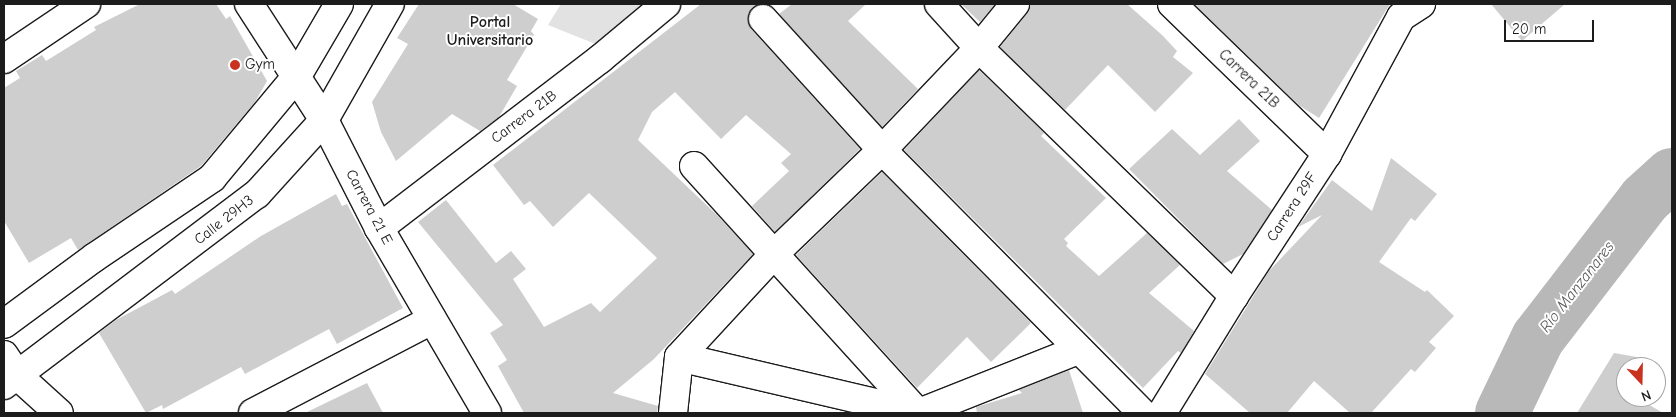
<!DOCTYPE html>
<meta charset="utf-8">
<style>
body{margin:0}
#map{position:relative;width:1676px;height:417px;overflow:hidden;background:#fff;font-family:"Comic Neue",sans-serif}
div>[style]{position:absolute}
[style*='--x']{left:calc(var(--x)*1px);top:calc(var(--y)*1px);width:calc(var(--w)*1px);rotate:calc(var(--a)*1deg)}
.green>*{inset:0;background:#e2e2e2}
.river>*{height:54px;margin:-27px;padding:0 27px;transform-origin:27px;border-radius:27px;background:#b8b8b8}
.building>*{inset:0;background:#cecece}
.roads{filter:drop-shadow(1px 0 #1c1c1c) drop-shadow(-1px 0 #1c1c1c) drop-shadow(0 1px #1c1c1c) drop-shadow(0 -1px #1c1c1c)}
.minor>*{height:28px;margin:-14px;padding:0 14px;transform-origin:14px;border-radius:14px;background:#fff}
.dots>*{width:14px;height:14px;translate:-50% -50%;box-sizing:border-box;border:2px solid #fff;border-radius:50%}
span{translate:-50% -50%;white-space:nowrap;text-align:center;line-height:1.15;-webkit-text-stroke:4px #fff;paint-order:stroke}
.poi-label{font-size:15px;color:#1c1c1c}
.left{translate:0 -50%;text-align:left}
.street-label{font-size:15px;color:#1c1c1c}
.neighbourhood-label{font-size:16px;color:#1c1c1c;font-weight:700}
.water-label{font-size:16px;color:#5a5a5a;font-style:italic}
.frame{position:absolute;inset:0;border:5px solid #1c1c1c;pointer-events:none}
.north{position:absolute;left:1616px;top:357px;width:50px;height:50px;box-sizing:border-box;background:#fff;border:1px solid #a4a4a4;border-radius:50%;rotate:159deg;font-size:14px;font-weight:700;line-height:20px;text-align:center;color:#1c1c1c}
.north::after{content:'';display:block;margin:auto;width:18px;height:22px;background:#c8321e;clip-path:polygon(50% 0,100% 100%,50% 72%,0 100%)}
.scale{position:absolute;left:1504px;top:20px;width:90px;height:22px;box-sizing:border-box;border:2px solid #1c1c1c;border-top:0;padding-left:6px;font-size:15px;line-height:18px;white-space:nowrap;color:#1c1c1c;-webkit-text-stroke:4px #fff;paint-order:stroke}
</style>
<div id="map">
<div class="green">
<div style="clip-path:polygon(561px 4px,642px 4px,598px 45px,548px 25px)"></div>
</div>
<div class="river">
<div style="--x:1502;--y:413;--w:83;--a:-64.4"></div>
<div style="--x:1538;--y:338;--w:175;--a:-52.4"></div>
<div style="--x:1645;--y:199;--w:36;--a:-42"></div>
</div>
<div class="building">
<div style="clip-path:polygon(140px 4px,216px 4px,226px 19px,230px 16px,267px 81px,255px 102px,201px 166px,78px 250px,71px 238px,29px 263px,4px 221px,4px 88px,20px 78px,16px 71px,42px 55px,46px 61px,96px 30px,94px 27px)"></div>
<div style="clip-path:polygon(419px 4px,513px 4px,538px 19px,531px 31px,534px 35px,507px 80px,517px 86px,499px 117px,480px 131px,452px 114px,396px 161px,381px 132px,372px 102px,408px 44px,397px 38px)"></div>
<div style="clip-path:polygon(701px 4px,759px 4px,748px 14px,751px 29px,860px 149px,775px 232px,752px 206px,789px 171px,781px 163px,791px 154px,746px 115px,721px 139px,675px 92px,652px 112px,638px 140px,716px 214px,753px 254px,654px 359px,613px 393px,658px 406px,657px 413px,524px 413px,498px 366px,507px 360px,490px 333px,503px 325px,418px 222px,446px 200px,496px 263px,511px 251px,526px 269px,513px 279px,544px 327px,591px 303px,600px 312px,657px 258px,589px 193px,553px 227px,530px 201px,524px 205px,493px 165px)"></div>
<div style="clip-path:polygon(792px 4px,866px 4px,848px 21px,918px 89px,882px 127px,779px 14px)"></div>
<div style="clip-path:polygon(961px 4px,995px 4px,980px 22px)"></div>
<div style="clip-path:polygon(1030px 4px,1127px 4px,1162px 35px,1177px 51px,1173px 57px,1193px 73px,1155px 112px,1108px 65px,1065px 110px,1000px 47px,1027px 14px)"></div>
<div style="clip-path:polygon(1194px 4px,1390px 4px,1319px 118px,1300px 106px)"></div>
<div style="clip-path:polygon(1491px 4px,1565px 4px,1522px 41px)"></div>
<div style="clip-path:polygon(979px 70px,1044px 133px,1041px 136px,1106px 198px,1064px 239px,1068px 243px,1066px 246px,1099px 276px,1147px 233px,1180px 265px,1149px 293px,1194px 331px,1181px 353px,1178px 351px,1143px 388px,904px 150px)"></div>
<div style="clip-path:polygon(1239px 119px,1260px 141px,1227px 171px,1272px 210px,1243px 254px,1223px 264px,1129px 169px,1172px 129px,1200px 155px)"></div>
<div style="clip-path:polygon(1391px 158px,1437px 194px,1415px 221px,1411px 218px,1379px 262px,1425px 292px,1427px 290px,1454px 316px,1429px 342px,1436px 348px,1415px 372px,1411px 369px,1371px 413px,1350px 413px,1314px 381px,1287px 413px,1250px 413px,1205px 374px,1269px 271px,1322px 215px,1298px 227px,1332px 180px,1372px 211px)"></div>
<div style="clip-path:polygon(882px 172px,1031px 323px,991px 362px,967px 337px,917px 388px,796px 255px)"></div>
<div style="clip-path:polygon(336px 194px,342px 206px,347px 204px,403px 308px,337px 344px,329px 329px,245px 374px,241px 367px,163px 409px,162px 405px,146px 413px,99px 333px,116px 320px,172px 290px,175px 294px,261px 236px)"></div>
<div style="clip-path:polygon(1614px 353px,1648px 359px,1643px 367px,1626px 367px,1626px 397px,1636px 397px,1663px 413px,1577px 413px)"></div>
<div style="clip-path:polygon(1069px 370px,1083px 413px,977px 413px,976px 407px,1022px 393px,1019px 390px)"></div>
<div style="clip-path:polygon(367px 383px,383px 413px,305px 413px)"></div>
</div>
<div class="roads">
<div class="minor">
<div style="--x:249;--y:4;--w:138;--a:57.1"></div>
<div style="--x:324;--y:120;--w:121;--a:63"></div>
<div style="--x:379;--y:228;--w:214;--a:59.7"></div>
<div style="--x:939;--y:4;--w:59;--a:47.7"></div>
<div style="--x:979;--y:48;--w:356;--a:44.2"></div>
<div style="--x:1172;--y:4;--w:216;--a:44.1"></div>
<div style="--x:763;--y:19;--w:177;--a:47.7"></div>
<div style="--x:882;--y:150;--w:370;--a:45.3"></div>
<div style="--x:4;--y:59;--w:99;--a:-33.9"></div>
<div style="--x:694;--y:166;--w:333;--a:47.8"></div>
<div style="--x:379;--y:228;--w:278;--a:-37.4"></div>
<div style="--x:600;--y:59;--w:86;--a:-39.8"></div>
<div style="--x:4;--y:324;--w:113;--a:-36.4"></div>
<div style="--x:95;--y:257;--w:141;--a:-34"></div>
<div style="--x:212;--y:178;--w:133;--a:-50.2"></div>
<div style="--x:297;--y:76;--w:83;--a:-59.7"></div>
<div style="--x:4;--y:355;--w:25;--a:56"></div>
<div style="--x:18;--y:376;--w:55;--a:42.1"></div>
<div style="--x:679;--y:357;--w:245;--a:13.2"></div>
<div style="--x:4;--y:385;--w:317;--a:-37.1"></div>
<div style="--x:257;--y:194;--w:100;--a:-47.8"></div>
<div style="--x:324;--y:120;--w:133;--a:-60.4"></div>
<div style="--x:253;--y:413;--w:202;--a:-27.5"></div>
<div style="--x:673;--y:413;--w:56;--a:-83.9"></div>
<div style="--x:679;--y:357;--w:142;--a:-47.3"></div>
<div style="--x:775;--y:253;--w:149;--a:-43.9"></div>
<div style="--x:882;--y:150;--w:141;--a:-46.4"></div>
<div style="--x:979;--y:48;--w:57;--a:-50.7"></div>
<div style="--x:919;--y:413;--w:171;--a:-21.6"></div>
<div style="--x:1162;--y:413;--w:137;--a:-58.4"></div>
<div style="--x:1234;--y:296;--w:170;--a:-56.8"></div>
<div style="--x:1327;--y:154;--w:156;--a:-61.6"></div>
<div style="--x:1401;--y:17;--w:24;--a:-33"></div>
</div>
</div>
<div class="dots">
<div style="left:235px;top:65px;background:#c8321e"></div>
</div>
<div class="poi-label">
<span class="left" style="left:245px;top:65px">Gym</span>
</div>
<div class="street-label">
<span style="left:1249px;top:79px;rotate:44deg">Carrera 21B</span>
<span style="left:524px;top:117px;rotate:-37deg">Carrera 21B</span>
<span style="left:369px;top:207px;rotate:62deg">Carrera 21 E</span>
<span style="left:1292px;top:207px;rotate:-57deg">Carrera 29F</span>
<span style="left:224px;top:220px;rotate:-38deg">Calle 29H3</span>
</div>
<div class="neighbourhood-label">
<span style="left:490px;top:31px">Portal<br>Universitario</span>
</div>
<div class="water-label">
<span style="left:1577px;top:287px;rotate:-52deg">Río Manzanares</span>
</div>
<div class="frame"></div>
<div class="north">N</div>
<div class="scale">20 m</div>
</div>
